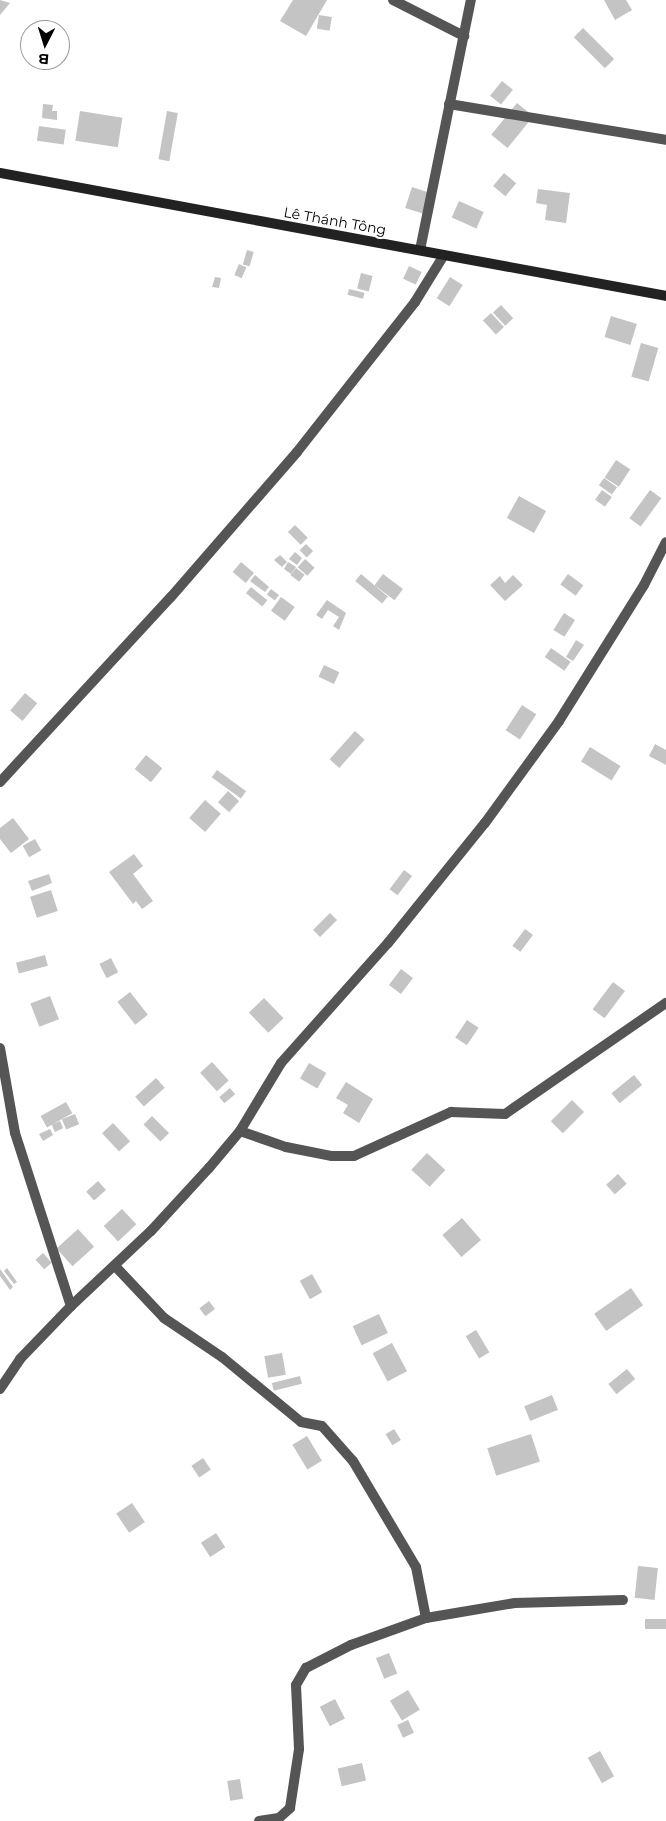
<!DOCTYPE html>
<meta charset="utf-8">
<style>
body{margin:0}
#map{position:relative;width:666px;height:1821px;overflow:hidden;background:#fff;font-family:Montserrat,sans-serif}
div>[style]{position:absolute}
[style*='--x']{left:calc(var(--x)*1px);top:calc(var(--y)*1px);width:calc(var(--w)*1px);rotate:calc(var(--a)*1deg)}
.building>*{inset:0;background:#c4c4c4;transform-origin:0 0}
.street>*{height:10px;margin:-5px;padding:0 5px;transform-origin:5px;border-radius:5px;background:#555}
.secondary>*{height:10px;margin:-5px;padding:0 5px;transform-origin:5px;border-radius:5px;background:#222}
span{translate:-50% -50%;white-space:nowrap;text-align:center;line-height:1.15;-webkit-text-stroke:4.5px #fff;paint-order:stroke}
.street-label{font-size:14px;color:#000}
.north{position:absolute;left:20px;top:20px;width:50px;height:50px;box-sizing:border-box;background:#fff;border:1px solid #999;border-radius:50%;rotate:185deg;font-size:14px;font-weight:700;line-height:20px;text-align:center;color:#000}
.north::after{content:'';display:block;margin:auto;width:18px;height:22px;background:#000;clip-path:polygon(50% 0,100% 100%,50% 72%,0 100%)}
</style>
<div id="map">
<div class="building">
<div style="clip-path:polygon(0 0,10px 3px,0 15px)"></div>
<div style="clip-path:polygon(293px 0,327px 0,306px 36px,280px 21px)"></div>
<div style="clip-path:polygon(604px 0,626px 0,632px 10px,615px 20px)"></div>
<div style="left:319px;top:15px;width:13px;height:14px;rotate:9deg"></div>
<div style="left:583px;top:28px;width:44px;height:13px;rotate:45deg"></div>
<div style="left:502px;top:81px;width:14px;height:19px;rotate:39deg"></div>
<div style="left:517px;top:103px;width:21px;height:41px;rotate:39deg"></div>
<div style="clip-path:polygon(43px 104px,53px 105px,52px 111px,57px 111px,57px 120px,42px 118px)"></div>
<div style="left:80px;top:111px;width:43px;height:30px;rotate:9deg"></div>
<div style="left:167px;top:111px;width:11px;height:49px;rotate:10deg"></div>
<div style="left:39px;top:126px;width:27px;height:15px;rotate:8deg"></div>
<div style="left:504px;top:173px;width:16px;height:17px;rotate:40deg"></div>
<div style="left:412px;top:187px;width:20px;height:22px;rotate:18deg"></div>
<div style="clip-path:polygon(538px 189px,570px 193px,566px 223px,545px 220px,547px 205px,536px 203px)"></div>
<div style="left:459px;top:201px;width:27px;height:18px;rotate:24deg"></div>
<div style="left:247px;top:250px;width:7px;height:15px;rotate:16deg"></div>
<div style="left:239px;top:264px;width:8px;height:12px;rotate:23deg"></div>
<div style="left:409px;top:266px;width:14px;height:14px;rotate:25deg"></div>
<div style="left:361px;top:273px;width:12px;height:16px;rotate:14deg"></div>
<div style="clip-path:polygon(215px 277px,221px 278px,219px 288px,212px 287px)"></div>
<div style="left:450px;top:277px;width:15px;height:25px;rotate:32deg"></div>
<div style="left:349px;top:289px;width:16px;height:6px;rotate:14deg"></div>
<div style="left:501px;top:305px;width:18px;height:11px;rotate:47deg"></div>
<div style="left:491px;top:313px;width:19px;height:11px;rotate:47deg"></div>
<div style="left:611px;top:316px;width:27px;height:22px;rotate:17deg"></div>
<div style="left:641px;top:343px;width:18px;height:35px;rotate:16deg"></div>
<div style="left:616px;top:460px;width:17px;height:21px;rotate:33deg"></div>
<div style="left:604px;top:478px;width:16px;height:9px;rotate:35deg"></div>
<div style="left:602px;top:490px;width:12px;height:12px;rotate:35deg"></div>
<div style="left:650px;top:490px;width:14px;height:35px;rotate:36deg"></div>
<div style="left:519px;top:496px;width:31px;height:25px;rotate:29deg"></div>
<div style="left:295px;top:525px;width:18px;height:10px;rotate:45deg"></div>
<div style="left:306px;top:544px;width:10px;height:9px;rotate:45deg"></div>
<div style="clip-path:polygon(295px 552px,302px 558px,297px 565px,289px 559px)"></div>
<div style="clip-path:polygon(280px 555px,287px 562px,282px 567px,274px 560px)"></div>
<div style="left:305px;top:559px;width:13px;height:11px;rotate:42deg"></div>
<div style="left:241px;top:562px;width:17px;height:13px;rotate:40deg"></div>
<div style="clip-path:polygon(288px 562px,296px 567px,291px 574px,284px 569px)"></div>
<div style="left:296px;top:568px;width:11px;height:9px;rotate:38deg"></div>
<div style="left:361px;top:574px;width:35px;height:9px;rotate:40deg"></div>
<div style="left:383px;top:574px;width:25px;height:14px;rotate:37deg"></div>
<div style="left:568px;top:574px;width:19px;height:13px;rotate:36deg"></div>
<div style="clip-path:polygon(255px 575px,269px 587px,265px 592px,250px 581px)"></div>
<div style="clip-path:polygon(513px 575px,523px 585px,505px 601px,490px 585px,500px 576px,505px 583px)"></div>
<div style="left:251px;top:587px;width:21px;height:8px;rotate:39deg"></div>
<div style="left:271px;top:589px;width:10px;height:7px;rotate:37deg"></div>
<div style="left:281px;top:597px;width:17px;height:17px;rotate:36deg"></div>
<div style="clip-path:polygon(327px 600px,346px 613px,339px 630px,333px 626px,339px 617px,328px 610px,322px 619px,316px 615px)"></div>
<div style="left:564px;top:613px;width:13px;height:20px;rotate:32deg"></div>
<div style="clip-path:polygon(576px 640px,584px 645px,573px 661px,566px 657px)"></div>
<div style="left:551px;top:648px;width:24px;height:11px;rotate:35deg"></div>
<div style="left:324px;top:665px;width:17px;height:13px;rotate:25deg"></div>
<div style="left:25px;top:693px;width:16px;height:23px;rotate:40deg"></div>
<div style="left:522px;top:705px;width:17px;height:30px;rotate:33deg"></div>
<div style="left:355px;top:731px;width:13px;height:38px;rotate:42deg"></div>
<div style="clip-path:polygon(655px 744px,666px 750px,666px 765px,649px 756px)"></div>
<div style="left:590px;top:747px;width:36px;height:17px;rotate:32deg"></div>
<div style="left:146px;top:755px;width:21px;height:18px;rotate:39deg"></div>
<div style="left:217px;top:770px;width:36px;height:9px;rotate:36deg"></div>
<div style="left:228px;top:791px;width:15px;height:15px;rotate:42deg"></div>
<div style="left:205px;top:800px;width:21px;height:24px;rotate:41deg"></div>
<div style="clip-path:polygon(13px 818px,29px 839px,11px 853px,0 839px,0 828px)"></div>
<div style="left:35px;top:839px;width:13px;height:14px;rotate:61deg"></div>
<div style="clip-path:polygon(134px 854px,143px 866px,133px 874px,153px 901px,142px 909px,136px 901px,133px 904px,109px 872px)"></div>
<div style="left:404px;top:870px;width:10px;height:24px;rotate:37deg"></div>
<div style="clip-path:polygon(49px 874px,52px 883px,32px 891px,28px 881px)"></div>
<div style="left:51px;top:890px;width:22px;height:22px;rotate:72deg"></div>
<div style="left:330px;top:913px;width:10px;height:24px;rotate:45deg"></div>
<div style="left:525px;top:929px;width:10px;height:21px;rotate:37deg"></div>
<div style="left:45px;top:955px;width:11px;height:30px;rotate:75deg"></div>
<div style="left:111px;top:958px;width:16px;height:13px;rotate:63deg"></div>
<div style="left:401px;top:969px;width:15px;height:20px;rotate:37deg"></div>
<div style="left:613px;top:982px;width:15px;height:34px;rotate:37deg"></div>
<div style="left:130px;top:992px;width:29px;height:16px;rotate:52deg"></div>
<div style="left:50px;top:996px;width:25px;height:21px;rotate:69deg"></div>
<div style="left:264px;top:998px;width:28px;height:21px;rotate:46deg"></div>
<div style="left:467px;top:1020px;width:14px;height:21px;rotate:34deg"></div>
<div style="left:212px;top:1062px;width:25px;height:16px;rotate:48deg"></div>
<div style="left:309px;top:1063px;width:20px;height:18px;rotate:30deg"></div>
<div style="left:634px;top:1075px;width:13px;height:29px;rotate:51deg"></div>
<div style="left:156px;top:1078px;width:13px;height:28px;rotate:48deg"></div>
<div style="clip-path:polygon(346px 1082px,373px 1099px,359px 1123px,343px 1113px,348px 1105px,336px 1098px)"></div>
<div style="left:230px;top:1088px;width:8px;height:14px;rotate:50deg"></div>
<div style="left:572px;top:1100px;width:17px;height:30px;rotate:45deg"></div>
<div style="left:66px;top:1102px;width:13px;height:29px;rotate:61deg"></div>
<div style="left:75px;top:1114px;width:11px;height:14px;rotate:68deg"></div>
<div style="left:152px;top:1116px;width:24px;height:12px;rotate:45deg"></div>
<div style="left:60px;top:1121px;width:8px;height:9px;rotate:67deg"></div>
<div style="left:113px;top:1123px;width:25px;height:15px;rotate:47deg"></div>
<div style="clip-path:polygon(50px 1129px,53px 1135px,43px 1141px,39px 1134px)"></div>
<div style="left:427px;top:1153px;width:25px;height:23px;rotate:43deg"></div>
<div style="left:618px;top:1174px;width:13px;height:16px;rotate:48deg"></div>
<div style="left:98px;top:1181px;width:12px;height:16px;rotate:48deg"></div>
<div style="left:122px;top:1209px;width:21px;height:25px;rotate:47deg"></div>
<div style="left:462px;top:1218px;width:29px;height:26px;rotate:49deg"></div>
<div style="left:78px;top:1229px;width:24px;height:29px;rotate:48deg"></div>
<div style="left:43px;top:1253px;width:13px;height:10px;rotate:48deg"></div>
<div style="clip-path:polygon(7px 1268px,17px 1282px,14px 1284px,4px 1271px)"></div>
<div style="clip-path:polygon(0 1269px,13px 1287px,10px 1290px,0 1276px)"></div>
<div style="left:312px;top:1274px;width:21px;height:14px;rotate:61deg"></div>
<div style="left:631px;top:1288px;width:21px;height:45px;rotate:55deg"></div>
<div style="left:209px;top:1301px;width:10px;height:12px;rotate:53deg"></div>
<div style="left:379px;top:1314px;width:21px;height:29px;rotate:65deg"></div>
<div style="left:476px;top:1330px;width:26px;height:12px;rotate:59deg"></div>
<div style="left:392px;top:1343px;width:32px;height:22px;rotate:62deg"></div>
<div style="left:282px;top:1353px;width:22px;height:18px;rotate:80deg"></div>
<div style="left:627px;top:1369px;width:13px;height:24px;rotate:51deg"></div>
<div style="left:300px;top:1376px;width:8px;height:29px;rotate:76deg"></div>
<div style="left:552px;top:1395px;width:16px;height:30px;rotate:68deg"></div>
<div style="left:394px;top:1429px;width:13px;height:10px;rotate:58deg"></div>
<div style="left:531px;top:1434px;width:29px;height:46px;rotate:72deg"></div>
<div style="left:307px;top:1436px;width:29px;height:17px;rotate:59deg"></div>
<div style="left:203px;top:1458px;width:14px;height:14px;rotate:56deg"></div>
<div style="left:132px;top:1503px;width:23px;height:19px;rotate:56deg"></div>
<div style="left:216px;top:1533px;width:17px;height:18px;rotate:57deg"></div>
<div style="left:638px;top:1566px;width:20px;height:32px;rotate:6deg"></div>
<div style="left:666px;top:1619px;width:10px;height:21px;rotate:90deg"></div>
<div style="left:389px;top:1653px;width:22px;height:14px;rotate:68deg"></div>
<div style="left:408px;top:1690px;width:23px;height:21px;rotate:59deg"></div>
<div style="left:335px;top:1699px;width:22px;height:17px;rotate:63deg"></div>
<div style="left:408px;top:1720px;width:14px;height:12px;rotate:65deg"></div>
<div style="left:600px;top:1751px;width:29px;height:14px;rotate:61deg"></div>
<div style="left:362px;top:1763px;width:18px;height:25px;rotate:77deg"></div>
<div style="left:240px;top:1779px;width:20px;height:13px;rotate:81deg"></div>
</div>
<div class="street">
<div style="--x:393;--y:0;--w:80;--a:26.9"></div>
<div style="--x:449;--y:104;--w:220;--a:9.4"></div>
<div style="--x:420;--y:250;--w:255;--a:-78.5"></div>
<div style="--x:0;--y:782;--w:252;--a:-47.3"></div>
<div style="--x:171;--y:597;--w:192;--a:-49"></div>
<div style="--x:297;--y:452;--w:191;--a:-51.8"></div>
<div style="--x:415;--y:302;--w:55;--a:-58.3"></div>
<div style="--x:0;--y:1048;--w:86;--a:80"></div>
<div style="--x:15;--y:1133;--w:182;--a:72.1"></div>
<div style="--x:240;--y:1131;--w:49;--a:19.2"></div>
<div style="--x:286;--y:1147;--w:47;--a:11.1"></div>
<div style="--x:332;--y:1156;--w:22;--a:0"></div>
<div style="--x:354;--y:1156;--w:107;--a:-24.4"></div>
<div style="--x:451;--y:1112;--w:54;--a:2.1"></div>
<div style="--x:505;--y:1114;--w:196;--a:-34.6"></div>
<div style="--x:115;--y:1266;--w:71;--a:46.7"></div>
<div style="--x:164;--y:1318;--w:70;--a:33.9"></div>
<div style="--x:222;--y:1357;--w:102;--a:39.4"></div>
<div style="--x:301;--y:1422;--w:21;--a:11"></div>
<div style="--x:322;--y:1426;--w:47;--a:48.5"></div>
<div style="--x:353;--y:1461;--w:123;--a:59.3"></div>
<div style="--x:416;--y:1567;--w:52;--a:78.9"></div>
<div style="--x:0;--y:1389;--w:36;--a:-56"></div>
<div style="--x:20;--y:1359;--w:74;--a:-46.1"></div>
<div style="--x:71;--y:1306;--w:110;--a:-43.2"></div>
<div style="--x:151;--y:1231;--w:86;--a:-47.4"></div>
<div style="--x:209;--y:1168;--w:48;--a:-50"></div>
<div style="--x:240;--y:1131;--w:79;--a:-58.9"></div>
<div style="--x:281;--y:1063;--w:161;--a:-48.3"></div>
<div style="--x:388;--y:943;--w:154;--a:-51.1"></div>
<div style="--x:485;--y:823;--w:126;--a:-54"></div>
<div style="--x:559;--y:721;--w:160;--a:-58"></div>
<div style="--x:644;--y:585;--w:48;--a:-62.9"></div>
<div style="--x:259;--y:1821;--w:20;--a:-9"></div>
<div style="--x:279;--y:1818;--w:15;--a:-42"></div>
<div style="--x:290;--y:1808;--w:60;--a:-81.3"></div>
<div style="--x:299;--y:1749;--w:64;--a:-92.7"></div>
<div style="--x:296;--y:1685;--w:20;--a:-60"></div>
<div style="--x:306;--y:1668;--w:51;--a:-27.1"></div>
<div style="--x:351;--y:1645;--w:80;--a:-19.8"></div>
<div style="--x:426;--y:1618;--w:90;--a:-9.6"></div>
<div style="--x:515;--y:1603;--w:108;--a:-1.6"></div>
</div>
<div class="secondary">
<div style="--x:0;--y:173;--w:677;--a:10.46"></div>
</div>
<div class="street-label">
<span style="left:335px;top:221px;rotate:10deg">Lê Thánh Tông</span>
</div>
<div class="north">B</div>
</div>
